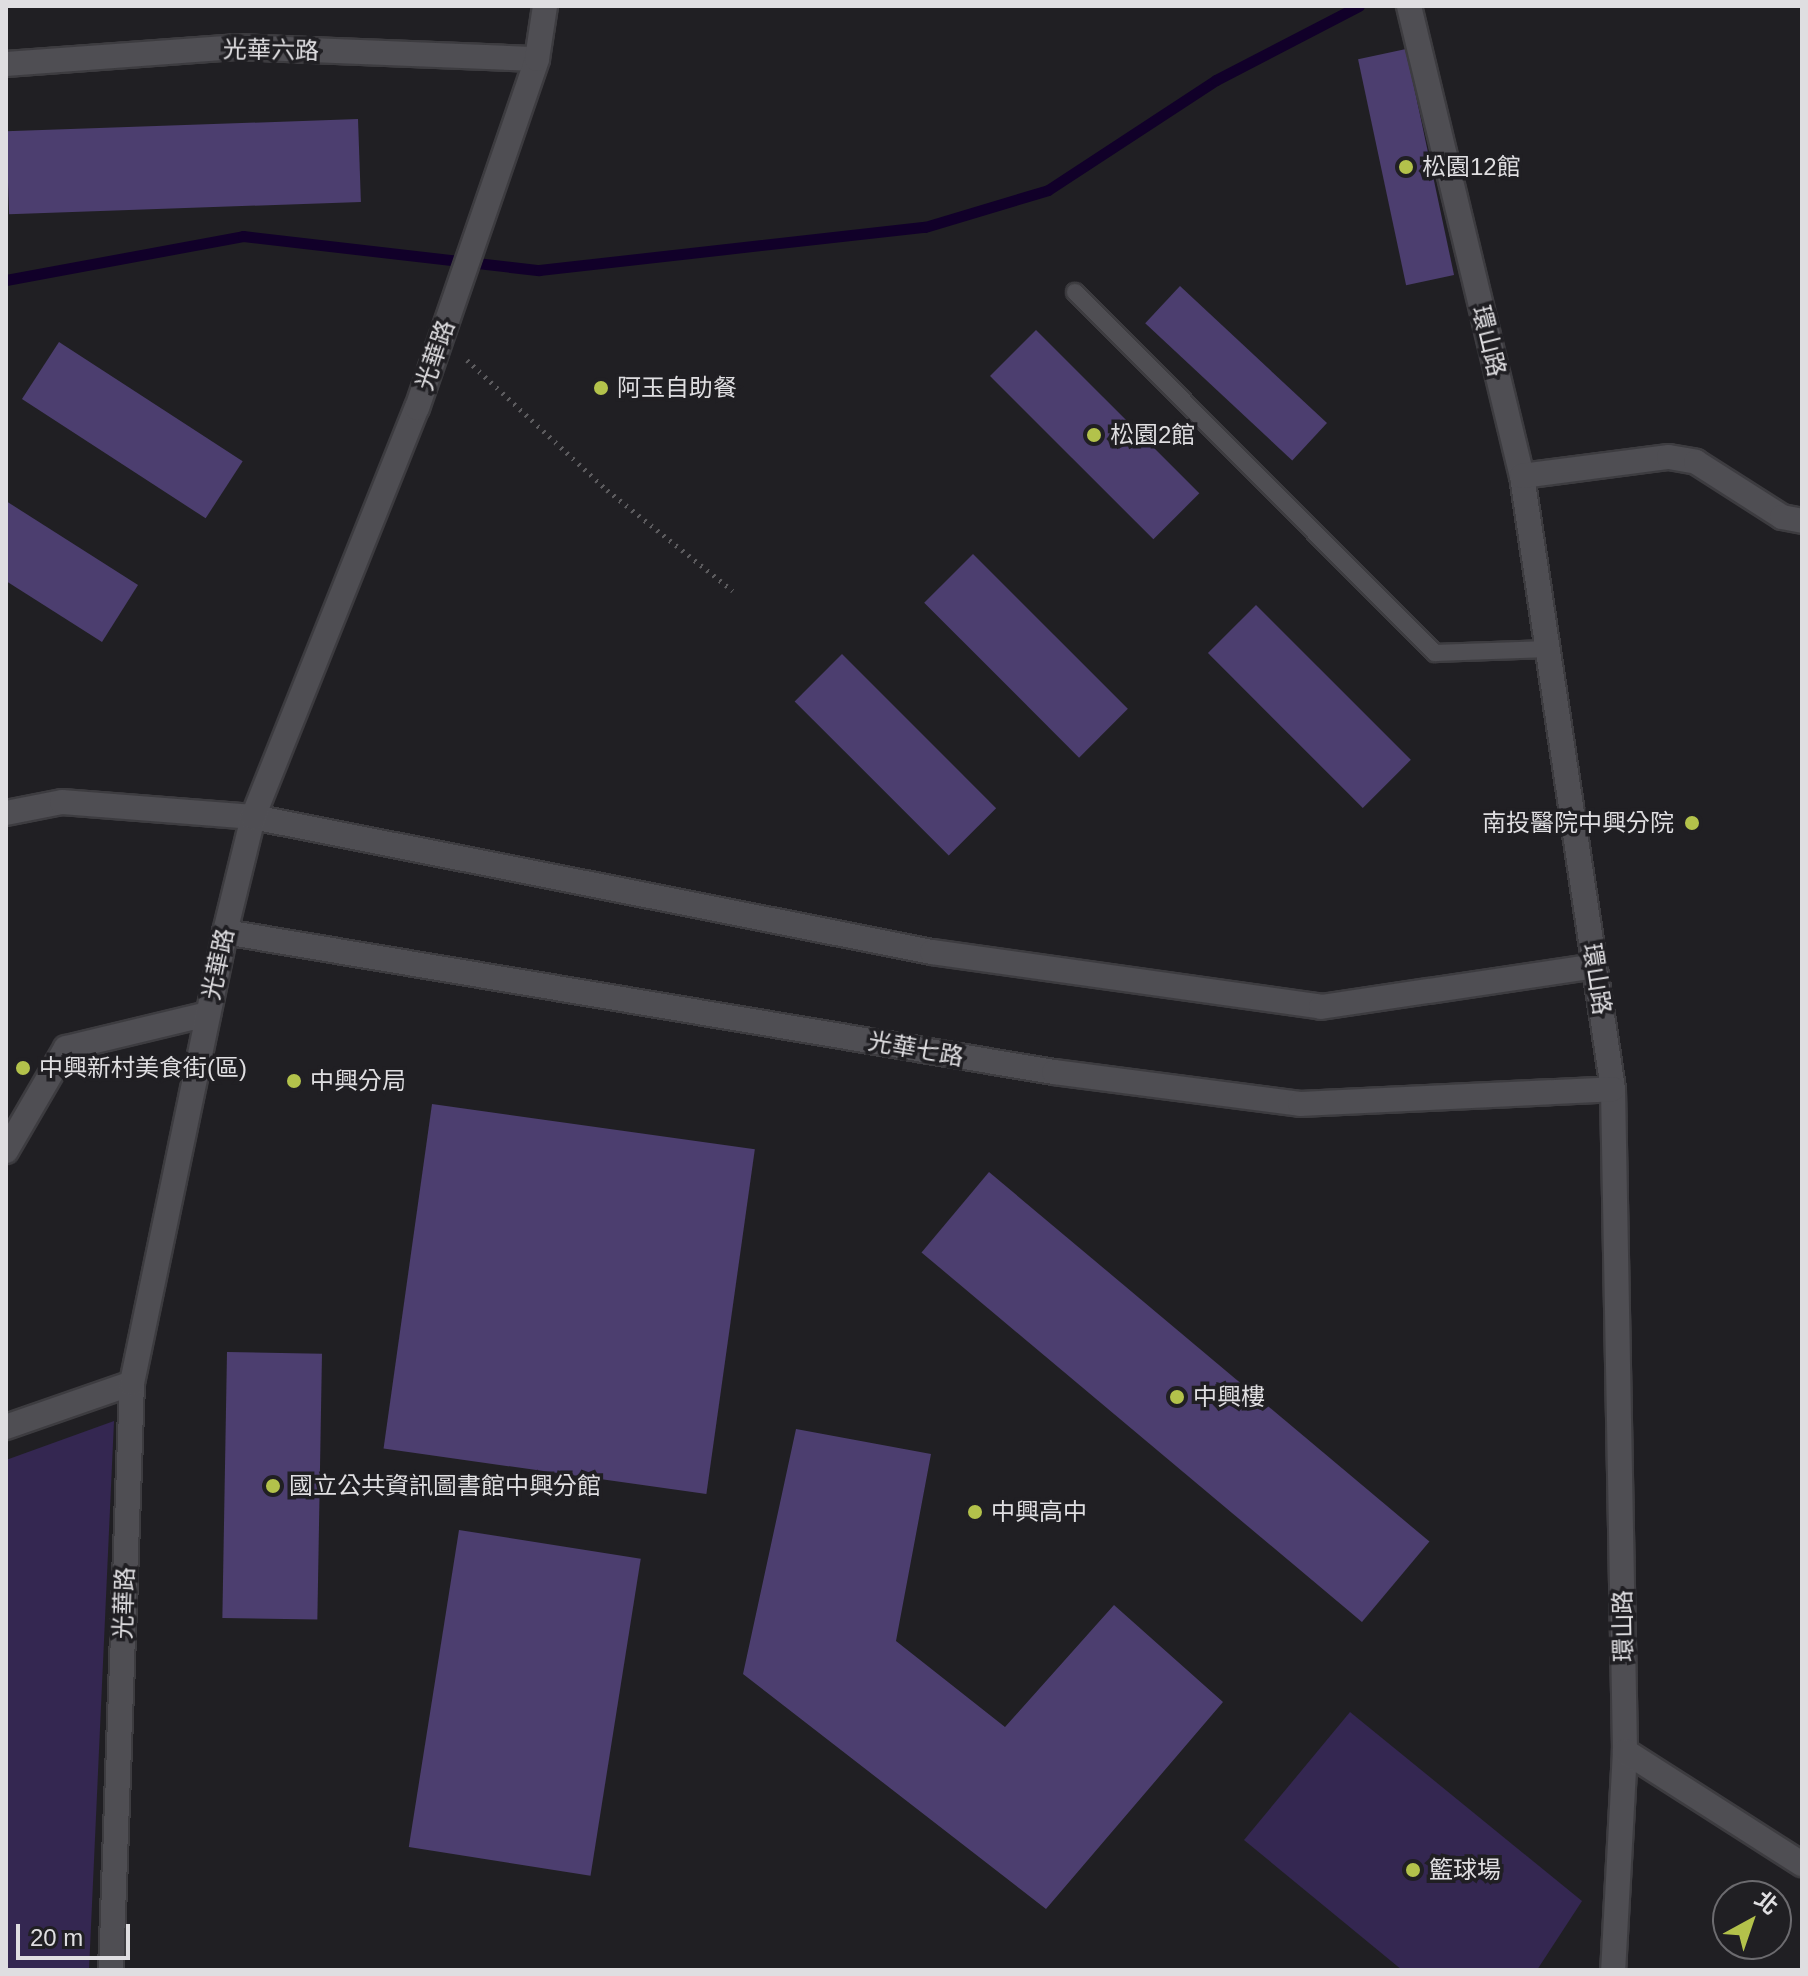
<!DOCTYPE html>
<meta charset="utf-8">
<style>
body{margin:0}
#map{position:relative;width:1808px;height:1976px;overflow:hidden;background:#201f23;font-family:Arial,"Noto Sans TC",sans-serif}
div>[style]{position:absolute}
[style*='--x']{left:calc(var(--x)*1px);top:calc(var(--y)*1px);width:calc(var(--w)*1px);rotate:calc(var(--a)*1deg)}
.green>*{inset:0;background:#342751}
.stream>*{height:11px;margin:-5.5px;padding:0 5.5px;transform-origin:5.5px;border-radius:5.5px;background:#110029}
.building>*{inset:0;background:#4c3e6f;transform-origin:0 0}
.path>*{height:5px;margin-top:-2.5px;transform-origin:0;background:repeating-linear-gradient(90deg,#5c5b5e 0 2px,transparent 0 8px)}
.roads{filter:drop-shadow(2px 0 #3d3c40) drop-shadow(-2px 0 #3d3c40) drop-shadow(0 2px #3d3c40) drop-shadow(0 -2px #3d3c40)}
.service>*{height:16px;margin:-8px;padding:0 8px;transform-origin:8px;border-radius:8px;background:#4f4e53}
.pedestrian>*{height:24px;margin:-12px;padding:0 12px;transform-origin:12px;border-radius:12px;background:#4f4e53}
.minor>*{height:24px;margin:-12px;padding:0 12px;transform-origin:12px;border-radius:12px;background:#4f4e53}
.dots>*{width:22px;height:22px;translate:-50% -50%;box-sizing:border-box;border:4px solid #201f23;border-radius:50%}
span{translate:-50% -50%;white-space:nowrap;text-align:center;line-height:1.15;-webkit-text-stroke:7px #201f23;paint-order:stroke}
.street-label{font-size:24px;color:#dfdee1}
.poi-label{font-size:24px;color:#dfdee1}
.left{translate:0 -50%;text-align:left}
.right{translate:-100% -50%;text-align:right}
.frame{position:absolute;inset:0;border:8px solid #dfdee1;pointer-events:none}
.north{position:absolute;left:1712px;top:1880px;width:80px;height:80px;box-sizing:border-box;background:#201f23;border:2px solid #6c6b6f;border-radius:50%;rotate:40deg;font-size:22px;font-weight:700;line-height:32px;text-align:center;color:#dfdee1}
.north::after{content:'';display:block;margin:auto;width:28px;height:36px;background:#b3c24b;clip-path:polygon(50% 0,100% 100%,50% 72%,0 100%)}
.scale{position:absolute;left:16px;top:1924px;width:114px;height:36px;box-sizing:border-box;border:4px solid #dfdee1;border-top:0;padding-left:10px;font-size:24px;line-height:28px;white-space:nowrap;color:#dfdee1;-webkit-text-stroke:6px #201f23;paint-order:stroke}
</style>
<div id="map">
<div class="green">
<div style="clip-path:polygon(114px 1421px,89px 1970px,6px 1970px,6px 1460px)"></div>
<div style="clip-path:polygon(1350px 1712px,1582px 1901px,1537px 1970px,1402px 1970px,1244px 1840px)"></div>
</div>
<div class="stream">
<div style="--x:6;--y:280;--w:241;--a:-10.5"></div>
<div style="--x:243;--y:236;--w:298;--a:6.6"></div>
<div style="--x:539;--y:270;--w:388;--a:-6.4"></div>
<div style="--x:925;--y:227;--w:128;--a:-16.7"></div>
<div style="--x:1048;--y:190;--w:201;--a:-33.2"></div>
<div style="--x:1216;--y:80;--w:161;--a:-27.4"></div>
</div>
<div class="building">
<div style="left:1406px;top:49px;width:231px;height:49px;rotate:78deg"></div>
<div style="left:358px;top:119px;width:83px;height:352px;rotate:88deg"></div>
<div style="left:1180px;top:286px;width:201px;height:51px;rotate:43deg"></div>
<div style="left:1036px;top:330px;width:231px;height:65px;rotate:45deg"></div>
<div style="left:59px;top:342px;width:219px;height:68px;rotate:33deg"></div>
<div style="clip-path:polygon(6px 501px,138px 585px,102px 642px,6px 581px)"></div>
<div style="left:973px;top:554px;width:219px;height:69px;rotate:45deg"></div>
<div style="left:1256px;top:605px;width:219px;height:68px;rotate:45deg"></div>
<div style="left:842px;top:654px;width:218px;height:67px;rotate:45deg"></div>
<div style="left:432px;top:1104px;width:326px;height:348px;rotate:8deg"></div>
<div style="left:989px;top:1172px;width:575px;height:105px;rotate:40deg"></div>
<div style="left:227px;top:1352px;width:95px;height:266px;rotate:1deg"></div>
<div style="clip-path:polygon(796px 1429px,931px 1454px,896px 1641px,1005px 1727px,1114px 1605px,1223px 1702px,1046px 1909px,743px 1674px)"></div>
<div style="left:459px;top:1530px;width:184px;height:321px;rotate:9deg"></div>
</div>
<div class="path">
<div style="--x:467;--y:360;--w:191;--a:42.9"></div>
<div style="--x:607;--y:490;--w:161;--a:38.7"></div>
</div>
<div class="roads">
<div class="service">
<div style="--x:1075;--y:292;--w:510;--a:45.08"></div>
<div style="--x:1435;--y:653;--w:113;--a:-2"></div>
</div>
<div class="pedestrian">
<div style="--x:6;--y:1151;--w:119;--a:-59.8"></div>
<div style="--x:66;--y:1048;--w:146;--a:-13.5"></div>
</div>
<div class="minor">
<div style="--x:1409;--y:6;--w:483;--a:76.5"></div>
<div style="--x:1522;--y:476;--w:620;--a:81.56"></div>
<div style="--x:1613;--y:1089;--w:662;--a:88.96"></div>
<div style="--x:1625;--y:1751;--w:219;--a:93.1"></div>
<div style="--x:6;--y:64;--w:230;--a:-4.2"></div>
<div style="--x:235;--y:47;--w:302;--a:2.3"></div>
<div style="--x:1522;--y:476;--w:148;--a:-7.4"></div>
<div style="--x:1669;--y:457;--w:27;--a:10"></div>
<div style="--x:1696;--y:462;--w:102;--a:32.6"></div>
<div style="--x:1782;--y:517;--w:20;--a:11"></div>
<div style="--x:6;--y:813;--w:57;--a:-11.1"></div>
<div style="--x:62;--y:802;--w:192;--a:4.5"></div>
<div style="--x:253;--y:817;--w:692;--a:11.25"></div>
<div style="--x:932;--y:952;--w:393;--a:8"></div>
<div style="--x:1321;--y:1007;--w:277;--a:-8.5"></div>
<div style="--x:225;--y:932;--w:841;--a:9.59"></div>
<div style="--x:1054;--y:1072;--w:248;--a:7.4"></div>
<div style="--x:1300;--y:1104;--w:313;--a:-2.7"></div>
<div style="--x:6;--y:1427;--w:133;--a:-19.2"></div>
<div style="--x:1625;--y:1751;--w:210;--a:32.6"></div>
<div style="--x:111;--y:1970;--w:587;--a:-87.95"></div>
<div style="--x:132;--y:1383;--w:460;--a:-78.3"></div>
<div style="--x:225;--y:932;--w:118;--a:-76.3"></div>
<div style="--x:253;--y:817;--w:441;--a:-68.2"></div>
<div style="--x:417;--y:408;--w:369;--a:-71"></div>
<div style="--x:537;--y:59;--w:54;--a:-81.4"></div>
</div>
</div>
<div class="dots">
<div style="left:1406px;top:167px;background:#b3c24b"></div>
<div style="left:601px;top:388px;background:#b3c24b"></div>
<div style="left:1094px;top:435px;background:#b3c24b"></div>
<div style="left:1692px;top:823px;background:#b3c24b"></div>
<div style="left:23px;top:1068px;background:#b3c24b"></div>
<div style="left:294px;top:1081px;background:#b3c24b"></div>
<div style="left:1177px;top:1397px;background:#b3c24b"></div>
<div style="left:273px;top:1486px;background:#b3c24b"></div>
<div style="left:975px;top:1512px;background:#b3c24b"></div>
<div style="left:1413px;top:1870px;background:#b3c24b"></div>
</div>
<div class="street-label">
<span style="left:271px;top:50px;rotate:1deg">光華六路</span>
<span style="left:1489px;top:341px;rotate:76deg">環山路</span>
<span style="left:435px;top:355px;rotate:-71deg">光華路</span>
<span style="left:218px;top:964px;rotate:-78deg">光華路</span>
<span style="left:1597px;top:979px;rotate:81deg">環山路</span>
<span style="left:916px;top:1049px;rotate:10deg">光華七路</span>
<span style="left:124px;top:1603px;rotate:-88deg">光華路</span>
<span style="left:1623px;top:1626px;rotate:-91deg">環山路</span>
</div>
<div class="poi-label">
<span class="left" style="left:1422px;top:167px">松園12館</span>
<span class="left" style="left:617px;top:388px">阿玉自助餐</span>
<span class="left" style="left:1110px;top:435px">松園2館</span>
<span class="right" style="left:1674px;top:823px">南投醫院中興分院</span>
<span class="left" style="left:39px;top:1068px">中興新村美食街(區)</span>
<span class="left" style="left:310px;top:1081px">中興分局</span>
<span class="left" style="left:1193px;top:1397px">中興樓</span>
<span class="left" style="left:289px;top:1486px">國立公共資訊圖書館中興分館</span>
<span class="left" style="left:991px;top:1512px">中興高中</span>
<span class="left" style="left:1429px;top:1870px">籃球場</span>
</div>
<div class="frame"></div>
<div class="north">北</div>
<div class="scale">20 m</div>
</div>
